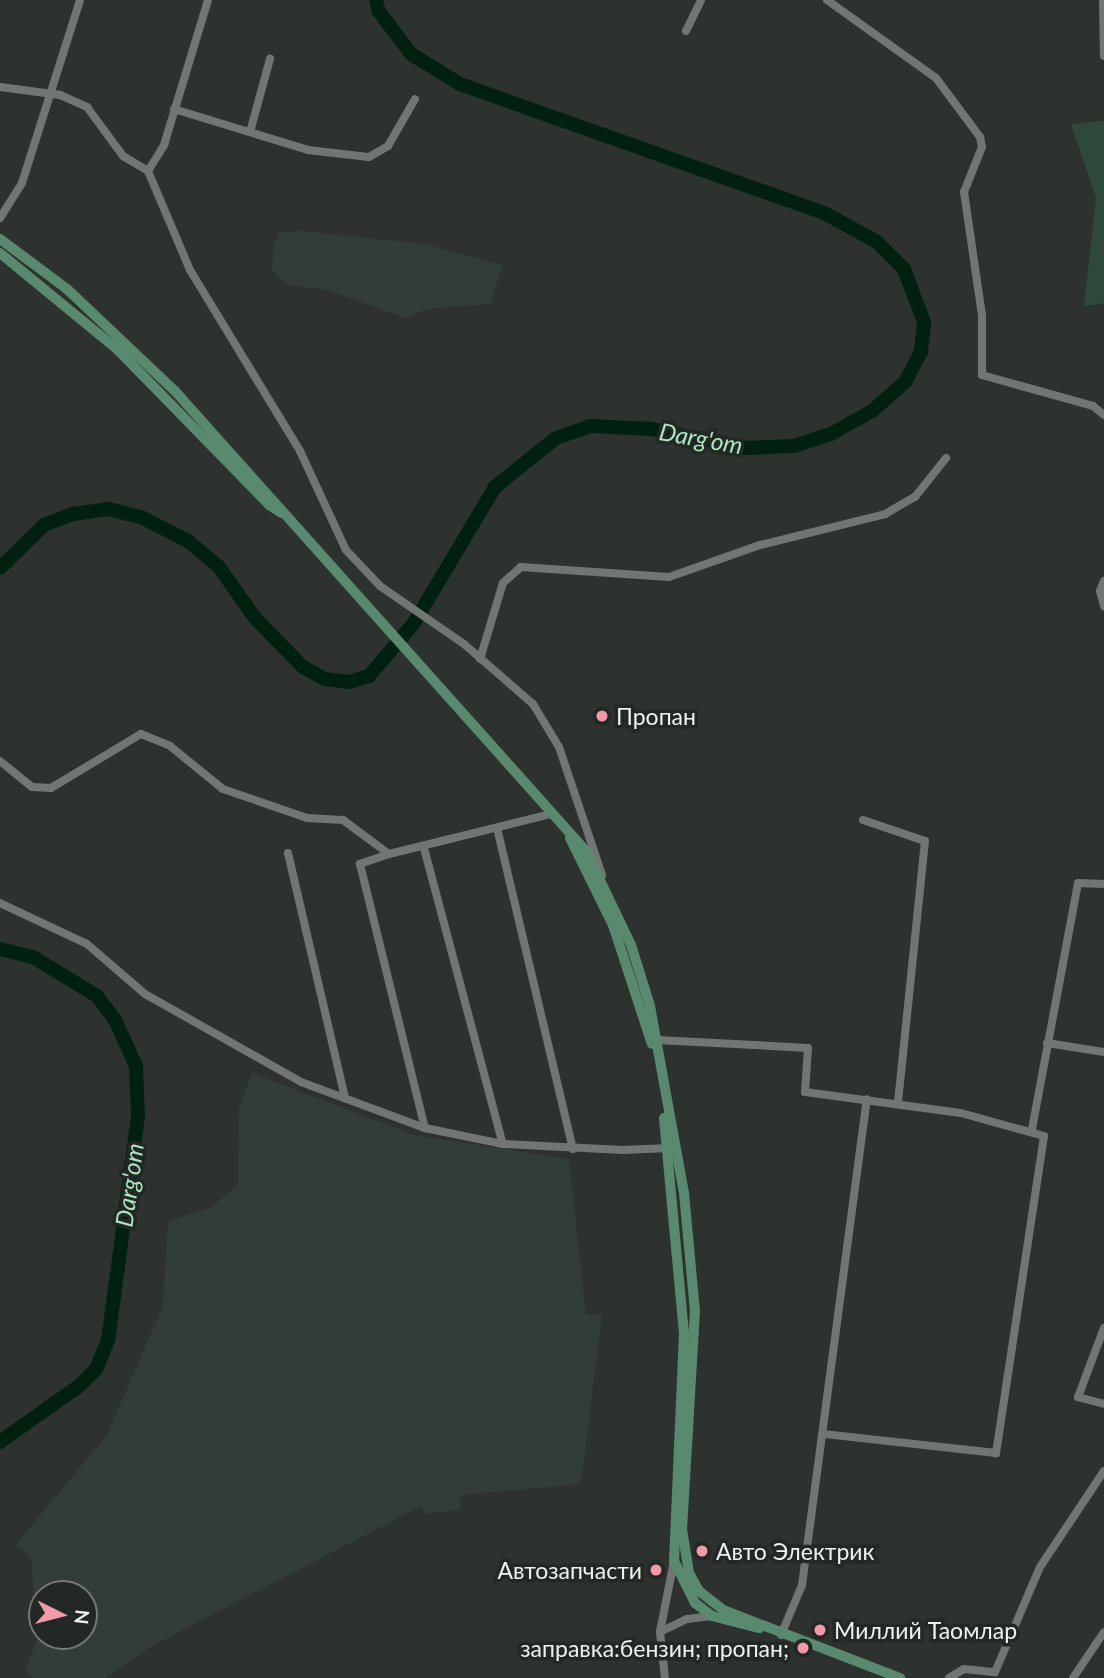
<!DOCTYPE html>
<meta charset="utf-8">
<style>
body{margin:0}
#map{position:relative;width:1104px;height:1678px;overflow:hidden;background:#2e322f;font-family:Lato,sans-serif}
div>[style]{position:absolute}
[style*='--x']{left:calc(var(--x)*1px);top:calc(var(--y)*1px);width:calc(var(--w)*1px);rotate:calc(var(--a)*1deg)}
.built>*{inset:0;background:#333d37}
.green>*{inset:0;background:#2e4939}
.river>*{height:14px;margin:-7px;padding:0 7px;transform-origin:7px;border-radius:7px;background:#002110}
.minor>*{height:8px;margin:-4px;padding:0 4px;transform-origin:4px;border-radius:4px;background:#717673}
.major>*{height:10px;margin:-5px;padding:0 5px;transform-origin:5px;border-radius:5px;background:#598a70}
.dots>*{width:19px;height:19px;translate:-50% -50%;box-sizing:border-box;border:4px solid #242825;border-radius:50%}
span{translate:-50% -50%;white-space:nowrap;text-align:center;line-height:1.15;-webkit-text-stroke:7px #242825;paint-order:stroke}
.poi-label{font-size:23px;color:#eef1ef}
.left{translate:0 -50%;text-align:left}
.right{translate:-100% -50%;text-align:right}
.water-label{font-size:24px;color:#a9e7c2;font-style:italic}
.north{position:absolute;left:28px;top:1580px;width:70px;height:70px;box-sizing:border-box;background:#242825;border:2px solid #757876;border-radius:50%;rotate:96deg;font-size:19px;font-weight:700;line-height:28px;text-align:center;color:#eef1ef}
.north::after{content:'';display:block;margin:auto;width:24px;height:32px;background:#f39aaa;clip-path:polygon(50% 0,100% 100%,50% 72%,0 100%)}
</style>
<div id="map">
<div class="built">
<div style="clip-path:polygon(301px 231px,425px 244px,502px 265px,491px 304px,426px 309px,406px 318px,327px 290px,285px 284px,272px 270px,274px 245px,279px 232px)"></div>
<div style="clip-path:polygon(evenodd,252px 1073px,414px 1135px,569px 1159px,586px 1315px,602px 1314px,581px 1484px,461px 1495px,460px 1509px,426px 1514px,421px 1506px,150px 1647px,105px 1678px,33px 1678px,26px 1669px,38px 1637px,31px 1557px,16px 1544px,107px 1435px,163px 1306px,168px 1221px,212px 1207px,238px 1184px,239px 1108px,252px 1073px,84px 1594px,84px 1636px,42px 1636px,42px 1594px,84px 1594px)"></div>
</div>
<div class="green">
<div style="clip-path:polygon(1104px 121px,1104px 303px,1084px 306px,1096px 198px,1071px 124px)"></div>
</div>
<div class="river">
<div style="--x:0;--y:568;--w:62;--a:-44.3"></div>
<div style="--x:44;--y:525;--w:31;--a:-21"></div>
<div style="--x:73;--y:514;--w:35;--a:-8"></div>
<div style="--x:108;--y:509;--w:34;--a:14"></div>
<div style="--x:141;--y:517;--w:53;--a:27.1"></div>
<div style="--x:188;--y:541;--w:40;--a:40"></div>
<div style="--x:219;--y:567;--w:62;--a:54.8"></div>
<div style="--x:255;--y:618;--w:69;--a:45.6"></div>
<div style="--x:303;--y:667;--w:25;--a:29"></div>
<div style="--x:325;--y:679;--w:24;--a:7"></div>
<div style="--x:349;--y:682;--w:21;--a:-17"></div>
<div style="--x:369;--y:676;--w:70;--a:-49.7"></div>
<div style="--x:414;--y:623;--w:158;--a:-59.2"></div>
<div style="--x:495;--y:487;--w:78;--a:-38.8"></div>
<div style="--x:556;--y:438;--w:37;--a:-19"></div>
<div style="--x:591;--y:426;--w:61;--a:2.8"></div>
<div style="--x:652;--y:429;--w:96;--a:11.4"></div>
<div style="--x:746;--y:448;--w:48;--a:-2.4"></div>
<div style="--x:794;--y:446;--w:39;--a:-18"></div>
<div style="--x:831;--y:434;--w:47;--a:-29.3"></div>
<div style="--x:872;--y:411;--w:44;--a:-41.3"></div>
<div style="--x:905;--y:382;--w:34;--a:-62"></div>
<div style="--x:921;--y:352;--w:30;--a:-84"></div>
<div style="--x:924;--y:322;--w:57;--a:-110.7"></div>
<div style="--x:904;--y:269;--w:38;--a:-135"></div>
<div style="--x:877;--y:242;--w:60;--a:-151.3"></div>
<div style="--x:824;--y:213;--w:386;--a:-160.5"></div>
<div style="--x:460;--y:84;--w:57;--a:-148.5"></div>
<div style="--x:411;--y:54;--w:55;--a:-126.9"></div>
<div style="--x:378;--y:10;--w:10;--a:-101"></div>
<div style="--x:0;--y:949;--w:34;--a:14"></div>
<div style="--x:33;--y:957;--w:75;--a:31.4"></div>
<div style="--x:97;--y:996;--w:30;--a:53"></div>
<div style="--x:115;--y:1020;--w:51;--a:65.5"></div>
<div style="--x:136;--y:1066;--w:50;--a:87.7"></div>
<div style="--x:138;--y:1116;--w:226;--a:97.6"></div>
<div style="--x:108;--y:1340;--w:31;--a:112"></div>
<div style="--x:96;--y:1369;--w:24;--a:135"></div>
<div style="--x:79;--y:1386;--w:97;--a:144.7"></div>
</div>
<div class="minor">
<div style="--x:827;--y:0;--w:134;--a:35.6"></div>
<div style="--x:936;--y:78;--w:74;--a:53.3"></div>
<div style="--x:980;--y:137;--w:10;--a:79"></div>
<div style="--x:982;--y:147;--w:48;--a:111.8"></div>
<div style="--x:964;--y:192;--w:125;--a:81.7"></div>
<div style="--x:982;--y:316;--w:59;--a:90"></div>
<div style="--x:982;--y:375;--w:115;--a:15.6"></div>
<div style="--x:1093;--y:406;--w:14;--a:39"></div>
<div style="--x:1103;--y:0;--w:56;--a:89"></div>
<div style="--x:686;--y:31;--w:34;--a:-64"></div>
<div style="--x:0;--y:87;--w:61;--a:7.6"></div>
<div style="--x:60;--y:95;--w:30;--a:24"></div>
<div style="--x:87;--y:107;--w:61;--a:53.7"></div>
<div style="--x:123;--y:156;--w:29;--a:31"></div>
<div style="--x:148;--y:171;--w:108;--a:67"></div>
<div style="--x:190;--y:270;--w:212;--a:58.7"></div>
<div style="--x:300;--y:451;--w:109;--a:65.1"></div>
<div style="--x:346;--y:550;--w:50;--a:46.6"></div>
<div style="--x:380;--y:586;--w:102;--a:34.6"></div>
<div style="--x:464;--y:644;--w:91;--a:41"></div>
<div style="--x:533;--y:704;--w:50;--a:58.8"></div>
<div style="--x:559;--y:747;--w:135;--a:71.4"></div>
<div style="--x:174;--y:109;--w:140;--a:17"></div>
<div style="--x:308;--y:150;--w:61;--a:6.5"></div>
<div style="--x:369;--y:157;--w:22;--a:-30"></div>
<div style="--x:388;--y:146;--w:54;--a:-60.1"></div>
<div style="--x:250;--y:132;--w:76;--a:-74.7"></div>
<div style="--x:148;--y:171;--w:31;--a:-58"></div>
<div style="--x:164;--y:145;--w:152;--a:-73.1"></div>
<div style="--x:0;--y:218;--w:41;--a:-57.8"></div>
<div style="--x:22;--y:183;--w:192;--a:-72.4"></div>
<div style="--x:1104;--y:581;--w:11;--a:112"></div>
<div style="--x:1100;--y:591;--w:16;--a:75"></div>
<div style="--x:480;--y:659;--w:79;--a:-73.2"></div>
<div style="--x:503;--y:583;--w:24;--a:-42"></div>
<div style="--x:521;--y:567;--w:148;--a:3.9"></div>
<div style="--x:669;--y:577;--w:96;--a:-19.4"></div>
<div style="--x:760;--y:545;--w:129;--a:-13.9"></div>
<div style="--x:885;--y:514;--w:34;--a:-30"></div>
<div style="--x:915;--y:497;--w:50;--a:-51.5"></div>
<div style="--x:0;--y:761;--w:41;--a:39.1"></div>
<div style="--x:32;--y:787;--w:19;--a:3"></div>
<div style="--x:51;--y:788;--w:105;--a:-31"></div>
<div style="--x:141;--y:734;--w:31;--a:22"></div>
<div style="--x:170;--y:746;--w:68;--a:39.1"></div>
<div style="--x:223;--y:789;--w:89;--a:19"></div>
<div style="--x:307;--y:818;--w:36;--a:3"></div>
<div style="--x:343;--y:820;--w:57;--a:36.5"></div>
<div style="--x:389;--y:854;--w:167;--a:-13.9"></div>
<div style="--x:863;--y:820;--w:65;--a:18.7"></div>
<div style="--x:925;--y:841;--w:262;--a:95.9"></div>
<div style="--x:497;--y:828;--w:330;--a:76.7"></div>
<div style="--x:424;--y:848;--w:306;--a:75.1"></div>
<div style="--x:288;--y:853;--w:252;--a:76.9"></div>
<div style="--x:389;--y:854;--w:31;--a:161"></div>
<div style="--x:360;--y:864;--w:272;--a:76.2"></div>
<div style="--x:0;--y:903;--w:96;--a:25.2"></div>
<div style="--x:87;--y:944;--w:77;--a:40.8"></div>
<div style="--x:145;--y:994;--w:179;--a:29.4"></div>
<div style="--x:301;--y:1082;--w:132;--a:20.4"></div>
<div style="--x:425;--y:1128;--w:80;--a:11.6"></div>
<div style="--x:503;--y:1144;--w:120;--a:2.9"></div>
<div style="--x:623;--y:1150;--w:46;--a:-2.5"></div>
<div style="--x:657;--y:1040;--w:151;--a:3"></div>
<div style="--x:808;--y:1048;--w:44;--a:93.9"></div>
<div style="--x:805;--y:1092;--w:157;--a:7.7"></div>
<div style="--x:961;--y:1113;--w:86;--a:15.5"></div>
<div style="--x:1044;--y:1136;--w:321;--a:98.6"></div>
<div style="--x:996;--y:1453;--w:172;--a:-173.7"></div>
<div style="--x:1047;--y:1043;--w:58;--a:9"></div>
<div style="--x:1032;--y:1129;--w:250;--a:-79.4"></div>
<div style="--x:1078;--y:883;--w:26;--a:2"></div>
<div style="--x:1104;--y:1328;--w:74;--a:110.6"></div>
<div style="--x:1078;--y:1397;--w:27;--a:15"></div>
<div style="--x:674;--y:1561;--w:72;--a:101.2"></div>
<div style="--x:660;--y:1632;--w:30;--a:-26"></div>
<div style="--x:687;--y:1619;--w:25;--a:-7"></div>
<div style="--x:660;--y:1632;--w:46;--a:83.8"></div>
<div style="--x:781;--y:1635;--w:54;--a:-67.2"></div>
<div style="--x:802;--y:1585;--w:490;--a:-82.4"></div>
<div style="--x:949;--y:1678;--w:17;--a:-31"></div>
<div style="--x:964;--y:1669;--w:31;--a:6"></div>
<div style="--x:995;--y:1672;--w:114;--a:-66.8"></div>
<div style="--x:1040;--y:1567;--w:115;--a:-56.3"></div>
<div style="--x:1073;--y:1678;--w:55;--a:-56"></div>
</div>
<div class="major">
<div style="--x:0;--y:239;--w:84;--a:36.7"></div>
<div style="--x:67;--y:289;--w:149;--a:43.4"></div>
<div style="--x:175;--y:391;--w:617;--a:48.22"></div>
<div style="--x:586;--y:851;--w:104;--a:64.4"></div>
<div style="--x:631;--y:945;--w:64;--a:72.7"></div>
<div style="--x:650;--y:1006;--w:190;--a:79.7"></div>
<div style="--x:684;--y:1193;--w:119;--a:84.7"></div>
<div style="--x:695;--y:1311;--w:218;--a:93.4"></div>
<div style="--x:682;--y:1529;--w:45;--a:81"></div>
<div style="--x:689;--y:1573;--w:21;--a:61"></div>
<div style="--x:699;--y:1591;--w:31;--a:38"></div>
<div style="--x:723;--y:1610;--w:190;--a:21"></div>
<div style="--x:0;--y:253;--w:153;--a:39.4"></div>
<div style="--x:118;--y:350;--w:216;--a:45.7"></div>
<div style="--x:269;--y:505;--w:15;--a:32"></div>
<div style="--x:570;--y:838;--w:97;--a:63.7"></div>
<div style="--x:613;--y:925;--w:125;--a:71.9"></div>
<div style="--x:664;--y:1118;--w:216;--a:84.7"></div>
<div style="--x:684;--y:1333;--w:228;--a:92.5"></div>
<div style="--x:674;--y:1561;--w:47;--a:63.4"></div>
<div style="--x:695;--y:1603;--w:21;--a:37"></div>
<div style="--x:712;--y:1616;--w:49;--a:14.3"></div>
</div>
<div class="dots">
<div style="left:602px;top:716px;background:#f39aaa"></div>
<div style="left:702px;top:1551px;background:#f39aaa"></div>
<div style="left:656px;top:1570px;background:#f39aaa"></div>
<div style="left:820px;top:1630px;background:#f39aaa"></div>
<div style="left:803px;top:1648px;background:#f39aaa"></div>
</div>
<div class="poi-label">
<span class="left" style="left:616px;top:716px">Пропан</span>
<span class="left" style="left:716px;top:1551px">Авто Электрик</span>
<span class="right" style="left:642px;top:1570px">Автозапчасти</span>
<span class="left" style="left:834px;top:1630px">Миллий Таомлар</span>
<span class="right" style="left:789px;top:1648px">заправка:бензин; пропан;</span>
</div>
<div class="water-label">
<span style="left:701px;top:438px;rotate:10deg">Darg'om</span>
<span style="left:129px;top:1185px;rotate:-82deg">Darg'om</span>
</div>
<div class="north">N</div>
</div>
